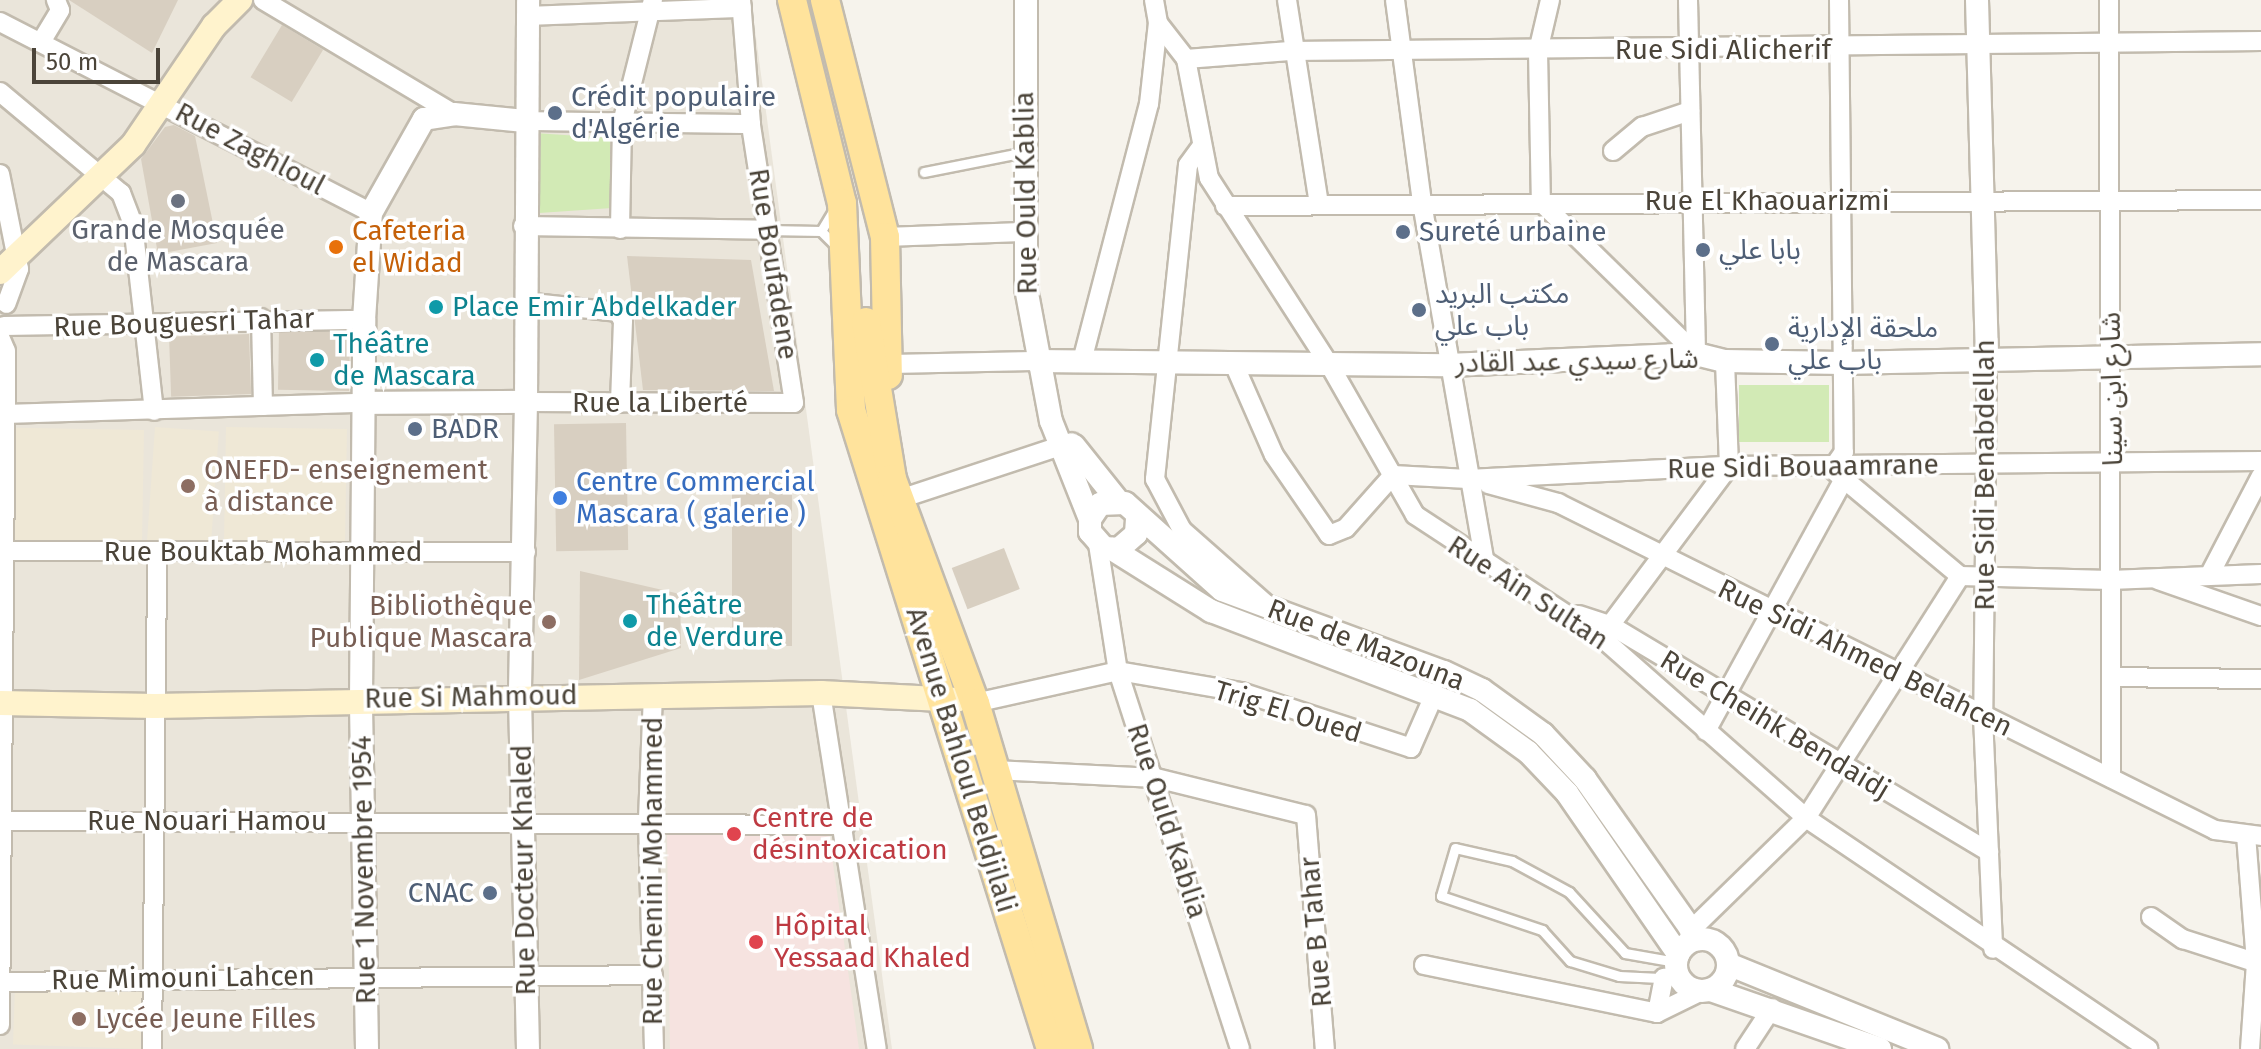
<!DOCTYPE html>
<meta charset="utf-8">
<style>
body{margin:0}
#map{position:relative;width:2261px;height:1049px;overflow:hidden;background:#f6f3ec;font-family:"Fira Sans","Noto Sans Arabic",sans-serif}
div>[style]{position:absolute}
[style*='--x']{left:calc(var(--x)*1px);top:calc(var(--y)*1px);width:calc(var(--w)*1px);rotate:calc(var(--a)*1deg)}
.residential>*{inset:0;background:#eae5da}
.education>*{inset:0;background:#efe8d6;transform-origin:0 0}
.medical>*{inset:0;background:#f6e3e0}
.green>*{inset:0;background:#d2eab5;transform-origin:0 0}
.building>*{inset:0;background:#d8cfc1;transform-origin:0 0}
.roads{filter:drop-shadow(2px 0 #c2bbae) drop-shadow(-2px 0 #c2bbae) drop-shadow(0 2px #c2bbae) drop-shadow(0 -2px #c2bbae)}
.service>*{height:9px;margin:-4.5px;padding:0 4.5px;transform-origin:4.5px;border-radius:4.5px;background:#fff}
.minor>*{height:18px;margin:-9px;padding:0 9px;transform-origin:9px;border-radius:9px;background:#fff}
.tertiary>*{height:22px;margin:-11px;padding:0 11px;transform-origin:11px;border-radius:11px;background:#fff}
.tertiary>.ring{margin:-11px;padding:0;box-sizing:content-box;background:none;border:22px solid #fff;border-radius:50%}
.secondary>*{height:24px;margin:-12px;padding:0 12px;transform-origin:12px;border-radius:12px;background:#fff3cd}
.primary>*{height:28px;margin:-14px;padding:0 14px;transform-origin:14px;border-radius:14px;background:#ffe39c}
.dots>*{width:22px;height:22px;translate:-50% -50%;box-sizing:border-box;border:4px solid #fff;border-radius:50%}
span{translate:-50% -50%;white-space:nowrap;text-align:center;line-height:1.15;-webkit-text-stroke:7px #fff;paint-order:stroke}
.street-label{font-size:28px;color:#4b4439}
.service-label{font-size:28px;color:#4e5e75}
.left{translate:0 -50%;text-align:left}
.right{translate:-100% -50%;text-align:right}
.worship-label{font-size:28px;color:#5b616d}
.food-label{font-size:28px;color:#c56008}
.culture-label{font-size:28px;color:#0d838f}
.education-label{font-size:28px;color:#785e54}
.shop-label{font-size:28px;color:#366cbe}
.health-label{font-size:28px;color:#be3a42}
.scale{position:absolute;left:32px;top:48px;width:128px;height:36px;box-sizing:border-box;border:4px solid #4b4439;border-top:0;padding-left:10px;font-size:24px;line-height:28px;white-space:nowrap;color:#4b4439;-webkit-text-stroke:6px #fff;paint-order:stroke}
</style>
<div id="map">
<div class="residential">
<div style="clip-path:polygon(0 0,751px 0,892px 1049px,0 1049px)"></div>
</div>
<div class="education">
<div style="left:155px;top:427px;width:64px;height:116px;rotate:4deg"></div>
<div style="left:226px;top:427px;width:121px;height:115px;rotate:1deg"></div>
<div style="left:144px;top:430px;width:114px;height:129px;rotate:91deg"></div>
<div style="left:143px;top:989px;width:60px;height:128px;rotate:92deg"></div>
</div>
<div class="medical">
<div style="clip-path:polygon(667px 834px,829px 835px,859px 1049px,670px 1049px)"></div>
</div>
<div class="green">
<div style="clip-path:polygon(534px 133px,610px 138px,612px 208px,539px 213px)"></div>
<div style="left:1829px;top:385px;width:57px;height:90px;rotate:90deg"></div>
</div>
<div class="building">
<div style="clip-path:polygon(69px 0,178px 0,152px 53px)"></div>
<div style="left:282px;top:25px;width:48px;height:61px;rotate:31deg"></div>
<div style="clip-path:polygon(174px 125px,195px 136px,217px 243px,158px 254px,141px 159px,165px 127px)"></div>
<div style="clip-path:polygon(627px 256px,751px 260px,774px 391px,643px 390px)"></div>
<div style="left:350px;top:332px;width:59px;height:71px;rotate:91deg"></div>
<div style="left:249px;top:334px;width:60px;height:80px;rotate:88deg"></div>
<div style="left:626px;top:423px;width:127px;height:72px;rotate:89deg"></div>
<div style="left:792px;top:492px;width:154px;height:60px;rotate:90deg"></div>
<div style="left:1004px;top:548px;width:44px;height:56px;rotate:69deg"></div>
<div style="clip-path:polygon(580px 571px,680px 594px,681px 648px,579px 680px)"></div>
</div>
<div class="roads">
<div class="service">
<div style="--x:924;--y:172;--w:103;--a:-11.2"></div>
<div style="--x:833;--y:211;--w:23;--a:121"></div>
<div style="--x:821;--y:231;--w:21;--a:45"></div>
<div style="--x:767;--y:230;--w:54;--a:1.1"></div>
<div style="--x:1676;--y:962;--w:52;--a:-170"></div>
<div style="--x:1625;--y:953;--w:83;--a:-132.6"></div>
<div style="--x:1569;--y:892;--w:65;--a:-151.5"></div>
<div style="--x:1512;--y:861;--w:58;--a:-167.2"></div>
<div style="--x:1455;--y:848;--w:50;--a:106.3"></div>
<div style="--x:1441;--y:896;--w:107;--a:18.6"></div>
<div style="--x:1542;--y:930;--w:42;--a:47.9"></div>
<div style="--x:1570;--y:961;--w:51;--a:17"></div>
<div style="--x:1619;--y:976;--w:61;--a:2.8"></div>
</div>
<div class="minor">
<div style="--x:263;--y:0;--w:222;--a:30.8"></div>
<div style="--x:1154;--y:0;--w:23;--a:80"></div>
<div style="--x:1158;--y:23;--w:46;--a:52.1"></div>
<div style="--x:1186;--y:59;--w:121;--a:79.1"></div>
<div style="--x:1209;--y:178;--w:221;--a:57.2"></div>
<div style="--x:1329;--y:364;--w:174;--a:60.3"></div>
<div style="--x:1415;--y:515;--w:222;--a:33.3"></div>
<div style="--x:1601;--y:637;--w:273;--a:41.4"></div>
<div style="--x:1806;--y:818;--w:413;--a:34"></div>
<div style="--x:1287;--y:0;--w:206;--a:81.1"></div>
<div style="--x:1395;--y:0;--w:205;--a:82.4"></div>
<div style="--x:1422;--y:203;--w:362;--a:80.1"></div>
<div style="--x:1550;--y:0;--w:52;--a:103.2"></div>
<div style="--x:1538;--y:51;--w:151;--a:88.9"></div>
<div style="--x:1541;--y:202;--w:217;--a:44.4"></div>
<div style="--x:1688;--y:0;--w:354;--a:88.7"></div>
<div style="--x:1839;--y:0;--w:452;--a:89.4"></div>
<div style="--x:1844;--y:452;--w:21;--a:125"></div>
<div style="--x:1832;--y:469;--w:167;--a:39.9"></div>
<div style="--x:1960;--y:576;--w:150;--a:1.5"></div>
<div style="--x:2110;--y:580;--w:151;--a:-2.3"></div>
<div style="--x:2109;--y:0;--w:778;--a:89.85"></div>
<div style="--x:529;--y:16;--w:213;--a:-2.2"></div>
<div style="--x:0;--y:22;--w:417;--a:27.2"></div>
<div style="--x:41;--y:42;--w:37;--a:-59"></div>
<div style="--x:60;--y:10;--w:11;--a:-112"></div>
<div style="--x:1186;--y:59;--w:104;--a:-4.4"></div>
<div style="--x:1290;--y:51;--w:971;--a:-0.59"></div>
<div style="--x:0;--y:92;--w:158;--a:39.9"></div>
<div style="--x:121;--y:193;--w:33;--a:69"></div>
<div style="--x:133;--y:224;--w:188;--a:83.6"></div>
<div style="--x:525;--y:121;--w:226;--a:0.8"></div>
<div style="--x:1201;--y:147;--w:22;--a:126"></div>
<div style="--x:1188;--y:165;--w:316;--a:96"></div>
<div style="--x:1155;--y:479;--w:58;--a:62.1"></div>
<div style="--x:1182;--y:530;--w:112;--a:41.4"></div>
<div style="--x:1613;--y:151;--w:38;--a:-40"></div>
<div style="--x:1642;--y:127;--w:51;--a:-18.4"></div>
<div style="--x:0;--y:174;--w:97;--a:78.7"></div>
<div style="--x:19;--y:269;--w:37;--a:110"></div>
<div style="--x:1225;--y:206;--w:1036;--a:-0.33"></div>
<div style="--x:523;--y:226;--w:244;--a:0.9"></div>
<div style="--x:620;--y:229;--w:106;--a:-88.9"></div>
<div style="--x:622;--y:123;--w:127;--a:-75.9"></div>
<div style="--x:885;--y:237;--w:137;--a:-2.1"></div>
<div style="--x:524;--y:302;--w:95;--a:6.1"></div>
<div style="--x:618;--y:312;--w:10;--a:61"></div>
<div style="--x:623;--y:321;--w:82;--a:92.1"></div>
<div style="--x:261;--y:318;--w:88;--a:88.7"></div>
<div style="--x:4;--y:326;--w:360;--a:-1"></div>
<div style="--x:0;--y:337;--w:15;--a:67"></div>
<div style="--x:6;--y:351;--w:674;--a:90.51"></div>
<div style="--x:1987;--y:357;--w:359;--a:90.6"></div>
<div style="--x:1983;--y:716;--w:233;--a:87.5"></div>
<div style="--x:1082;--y:361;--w:266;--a:-75.4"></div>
<div style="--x:1149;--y:104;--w:81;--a:-83.7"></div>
<div style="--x:888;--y:364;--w:148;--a:-1.2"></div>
<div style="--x:1234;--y:364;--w:99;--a:66.3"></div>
<div style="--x:1274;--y:455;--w:97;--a:55.5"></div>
<div style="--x:1329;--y:535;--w:18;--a:-22"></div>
<div style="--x:1346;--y:528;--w:71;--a:-48.4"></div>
<div style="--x:1393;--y:475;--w:75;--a:3.1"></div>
<div style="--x:1468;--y:479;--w:261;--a:-2.9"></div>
<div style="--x:1729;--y:466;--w:532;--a:-0.54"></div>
<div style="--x:526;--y:402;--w:268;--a:0.2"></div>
<div style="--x:794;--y:403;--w:282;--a:-98.8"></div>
<div style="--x:751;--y:124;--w:124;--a:-94.6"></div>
<div style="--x:5;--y:414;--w:358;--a:-1.8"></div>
<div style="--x:1488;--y:484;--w:73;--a:15.2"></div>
<div style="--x:1558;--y:503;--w:734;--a:26.46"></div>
<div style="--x:2215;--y:830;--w:46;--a:7.4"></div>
<div style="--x:900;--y:499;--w:181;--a:-18.3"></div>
<div style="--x:1098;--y:544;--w:129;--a:81.1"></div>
<div style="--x:1118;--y:671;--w:397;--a:72.1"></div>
<div style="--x:0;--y:551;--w:526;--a:0.11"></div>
<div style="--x:2211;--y:572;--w:108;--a:-62.5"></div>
<div style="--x:2158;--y:580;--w:109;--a:19.3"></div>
<div style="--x:1579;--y:615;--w:33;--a:18"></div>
<div style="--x:1610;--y:625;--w:442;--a:30.9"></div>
<div style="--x:1605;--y:632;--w:207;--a:-53.2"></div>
<div style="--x:1729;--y:466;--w:105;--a:-92.2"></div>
<div style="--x:2111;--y:677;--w:150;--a:0.8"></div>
<div style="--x:821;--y:693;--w:360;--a:81.1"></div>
<div style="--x:653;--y:694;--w:127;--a:92.3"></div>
<div style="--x:648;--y:821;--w:228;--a:88.5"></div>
<div style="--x:975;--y:703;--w:147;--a:-12.6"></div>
<div style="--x:1118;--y:671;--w:125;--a:9.7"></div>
<div style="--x:1241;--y:692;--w:179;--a:18.2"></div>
<div style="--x:1411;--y:748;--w:60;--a:-66.4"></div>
<div style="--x:1706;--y:731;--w:287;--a:-61.3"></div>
<div style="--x:994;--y:770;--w:162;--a:2.8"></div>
<div style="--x:1156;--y:778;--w:154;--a:13.9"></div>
<div style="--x:1306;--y:815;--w:235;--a:85.4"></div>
<div style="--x:0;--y:821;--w:846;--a:0.27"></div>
<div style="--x:2246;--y:835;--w:128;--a:85.5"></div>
<div style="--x:2256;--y:963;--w:86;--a:94"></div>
<div style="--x:2151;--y:917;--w:39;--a:35"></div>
<div style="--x:2183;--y:939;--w:82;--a:17.8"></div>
<div style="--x:1689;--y:932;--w:163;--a:-44.3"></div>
<div style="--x:1806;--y:818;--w:287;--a:-57.5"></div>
<div style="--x:1424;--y:965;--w:238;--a:11.6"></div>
<div style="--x:1657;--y:1013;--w:50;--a:-26.1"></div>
<div style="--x:0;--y:982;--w:653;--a:-0.61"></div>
<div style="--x:1657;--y:1013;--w:36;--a:-79"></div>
<div style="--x:152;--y:1049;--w:497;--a:-89.4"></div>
<div style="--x:1745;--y:1049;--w:49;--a:-56.6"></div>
</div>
<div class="tertiary">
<div style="--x:1026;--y:0;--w:288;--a:90"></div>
<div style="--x:1026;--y:288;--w:135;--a:79.4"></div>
<div style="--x:1051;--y:421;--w:105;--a:68.3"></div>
<div style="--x:1977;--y:0;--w:357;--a:88.4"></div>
<div style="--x:1036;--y:361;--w:412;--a:0.6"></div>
<div style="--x:1448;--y:365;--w:248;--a:-2.5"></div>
<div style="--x:1696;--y:354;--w:30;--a:14"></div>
<div style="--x:1725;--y:361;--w:117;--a:1"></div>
<div style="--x:1842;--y:363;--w:419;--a:-1.2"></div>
<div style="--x:526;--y:402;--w:295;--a:91.2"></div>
<div style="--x:520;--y:697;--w:352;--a:88.7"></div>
<div style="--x:363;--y:403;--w:163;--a:-0.4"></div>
<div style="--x:526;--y:402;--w:402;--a:-89.7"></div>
<div style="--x:1074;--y:446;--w:70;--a:51.3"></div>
<div style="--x:1137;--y:519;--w:15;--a:94"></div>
<div style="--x:1136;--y:534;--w:23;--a:139"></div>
<div style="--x:1119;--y:549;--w:15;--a:-176"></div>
<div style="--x:1104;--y:548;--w:21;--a:-131"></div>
<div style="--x:1090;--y:532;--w:13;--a:-90"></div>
<div style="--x:1090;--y:519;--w:18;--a:-56"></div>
<div style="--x:1100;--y:504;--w:25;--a:-2"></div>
<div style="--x:1125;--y:503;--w:130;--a:41.9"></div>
<div style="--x:1222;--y:590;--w:237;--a:20.3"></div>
<div style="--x:1444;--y:672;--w:42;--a:25.3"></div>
<div style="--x:1482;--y:690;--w:75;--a:35.8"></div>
<div style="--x:1543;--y:734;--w:62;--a:47"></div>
<div style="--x:1585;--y:779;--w:196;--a:54.8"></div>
<div style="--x:1112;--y:549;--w:117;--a:32.1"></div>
<div style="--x:1211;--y:611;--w:277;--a:20.9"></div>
<div style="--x:1470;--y:710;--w:72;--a:35.9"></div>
<div style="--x:1528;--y:752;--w:57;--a:46.4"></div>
<div style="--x:1567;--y:793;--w:196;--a:55.4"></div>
<div class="ring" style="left:1676px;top:939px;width:30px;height:30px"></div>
<div style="--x:1728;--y:964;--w:226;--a:22.1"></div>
<div style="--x:1711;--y:990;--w:179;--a:19.2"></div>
<div style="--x:367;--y:1049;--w:351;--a:-91"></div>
<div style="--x:361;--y:698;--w:378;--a:-89.5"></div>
<div style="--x:364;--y:320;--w:107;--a:-86.3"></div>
<div style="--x:371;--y:213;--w:108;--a:-60.6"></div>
<div style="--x:424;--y:119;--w:30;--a:-9"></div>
<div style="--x:454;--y:114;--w:71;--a:5.6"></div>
</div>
<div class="secondary">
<div style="--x:0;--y:272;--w:184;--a:-43.7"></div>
<div style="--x:133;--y:145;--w:144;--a:-55.8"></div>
<div style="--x:214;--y:26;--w:37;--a:-45"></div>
<div style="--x:0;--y:703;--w:155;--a:1.1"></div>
<div style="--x:155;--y:706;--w:666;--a:-1.12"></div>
<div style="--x:821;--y:693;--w:136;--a:2.9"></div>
</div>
<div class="primary">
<div style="--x:792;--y:0;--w:209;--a:76.2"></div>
<div style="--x:842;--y:203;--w:207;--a:87.5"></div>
<div style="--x:851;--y:410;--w:670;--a:72.62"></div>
<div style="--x:825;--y:0;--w:244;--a:75.8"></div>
<div style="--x:885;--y:237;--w:138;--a:88.8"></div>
<div style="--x:866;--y:322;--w:159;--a:80.6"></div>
<div style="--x:892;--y:479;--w:239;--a:69.7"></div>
<div style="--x:975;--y:703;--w:361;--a:73.4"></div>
</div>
</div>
<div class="dots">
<div style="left:555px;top:113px;background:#5c6f8a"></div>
<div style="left:178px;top:201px;background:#6b7280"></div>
<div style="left:1403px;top:232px;background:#5c6f8a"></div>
<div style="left:336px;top:247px;background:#e8710a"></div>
<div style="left:1703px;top:250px;background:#5c6f8a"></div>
<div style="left:436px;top:307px;background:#0f9aa8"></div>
<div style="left:1419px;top:310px;background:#5c6f8a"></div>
<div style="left:1772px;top:344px;background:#5c6f8a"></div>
<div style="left:317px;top:360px;background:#0f9aa8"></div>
<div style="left:415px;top:429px;background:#5c6f8a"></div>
<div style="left:188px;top:486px;background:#8d6e63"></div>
<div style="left:560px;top:498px;background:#3f7fe0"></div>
<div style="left:630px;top:621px;background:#0f9aa8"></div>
<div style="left:549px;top:622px;background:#8d6e63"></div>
<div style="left:734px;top:834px;background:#e0444e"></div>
<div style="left:490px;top:893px;background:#5c6f8a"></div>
<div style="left:756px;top:942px;background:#e0444e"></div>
<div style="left:79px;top:1019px;background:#8d6e63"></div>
</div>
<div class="street-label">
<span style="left:1723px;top:50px">Rue Sidi Alicherif</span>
<span style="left:250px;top:149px;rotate:28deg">Rue Zaghloul</span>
<span style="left:1026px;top:193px;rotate:-91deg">Rue Ould Kablia</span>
<span style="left:1767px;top:201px">Rue El Khaouarizmi</span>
<span style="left:773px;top:264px;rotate:81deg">Rue Boufadene</span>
<span style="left:184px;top:323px;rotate:-2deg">Rue Bouguesri Tahar</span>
<span style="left:1577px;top:361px;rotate:-1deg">شارع سيدي عبد القادر</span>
<span style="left:2112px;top:389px;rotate:-91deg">شارع ابن سينا</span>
<span style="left:660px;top:403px">Rue la Liberté</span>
<span style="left:1803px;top:467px;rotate:-1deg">Rue Sidi Bouaamrane</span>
<span style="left:1985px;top:475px;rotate:-90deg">Rue Sidi Benabdellah</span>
<span style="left:263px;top:552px">Rue Bouktab Mohammed</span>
<span style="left:1528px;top:593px;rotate:33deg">Rue Ain Sultan</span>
<span style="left:1366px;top:645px;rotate:21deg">Rue de Mazouna</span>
<span style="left:1865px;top:658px;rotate:26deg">Rue Sidi Ahmed Belahcen</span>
<span style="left:471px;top:697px;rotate:-1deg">Rue Si Mahmoud</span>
<span style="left:1288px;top:712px;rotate:17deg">Trig El Oued</span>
<span style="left:1775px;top:725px;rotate:31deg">Rue Cheihk Bendaidj</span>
<span style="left:961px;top:760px;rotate:73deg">Avenue Bahloul Beldjilali</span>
<span style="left:207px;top:821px">Rue Nouari Hamou</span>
<span style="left:1167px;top:821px;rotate:72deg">Rue Ould Kablia</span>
<span style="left:364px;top:870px;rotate:-91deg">Rue 1 Novembre 1954</span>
<span style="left:524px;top:870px;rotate:-91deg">Rue Docteur Khaled</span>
<span style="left:653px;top:871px;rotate:-90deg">Rue Chenini Mohammed</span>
<span style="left:1316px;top:932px;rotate:-95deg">Rue B Tahar</span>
<span style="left:183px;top:978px;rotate:-1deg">Rue Mimouni Lahcen</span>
</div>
<div class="service-label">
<span class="left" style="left:571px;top:113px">Crédit populaire<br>d'Algérie</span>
<span class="left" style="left:1419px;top:232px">Sureté urbaine</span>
<span class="left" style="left:1719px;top:250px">بابا علي</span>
<span class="left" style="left:1435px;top:310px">مكتب البريد<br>باب علي</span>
<span class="left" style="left:1788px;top:344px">ملحقة الإدارية<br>باب علي</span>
<span class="left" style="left:431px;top:429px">BADR</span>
<span class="right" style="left:474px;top:893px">CNAC</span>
</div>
<div class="worship-label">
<span style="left:178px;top:246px">Grande Mosquée<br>de Mascara</span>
</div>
<div class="food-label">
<span class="left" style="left:352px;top:247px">Cafeteria<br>el Widad</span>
</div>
<div class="culture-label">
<span class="left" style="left:452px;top:307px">Place Emir Abdelkader</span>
<span class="left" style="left:333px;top:360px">Théâtre<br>de Mascara</span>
<span class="left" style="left:646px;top:621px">Théâtre<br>de Verdure</span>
</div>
<div class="education-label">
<span class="left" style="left:204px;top:486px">ONEFD- enseignement<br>à distance</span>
<span class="right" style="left:533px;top:622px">Bibliothèque<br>Publique Mascara</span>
<span class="left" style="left:95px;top:1019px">Lycée Jeune Filles</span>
</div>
<div class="shop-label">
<span class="left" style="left:576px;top:498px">Centre Commercial<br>Mascara ( galerie )</span>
</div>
<div class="health-label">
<span class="left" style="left:752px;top:834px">Centre de<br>désintoxication</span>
<span class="left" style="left:774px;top:942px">Hôpital<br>Yessaad Khaled</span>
</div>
<div class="scale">50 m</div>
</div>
